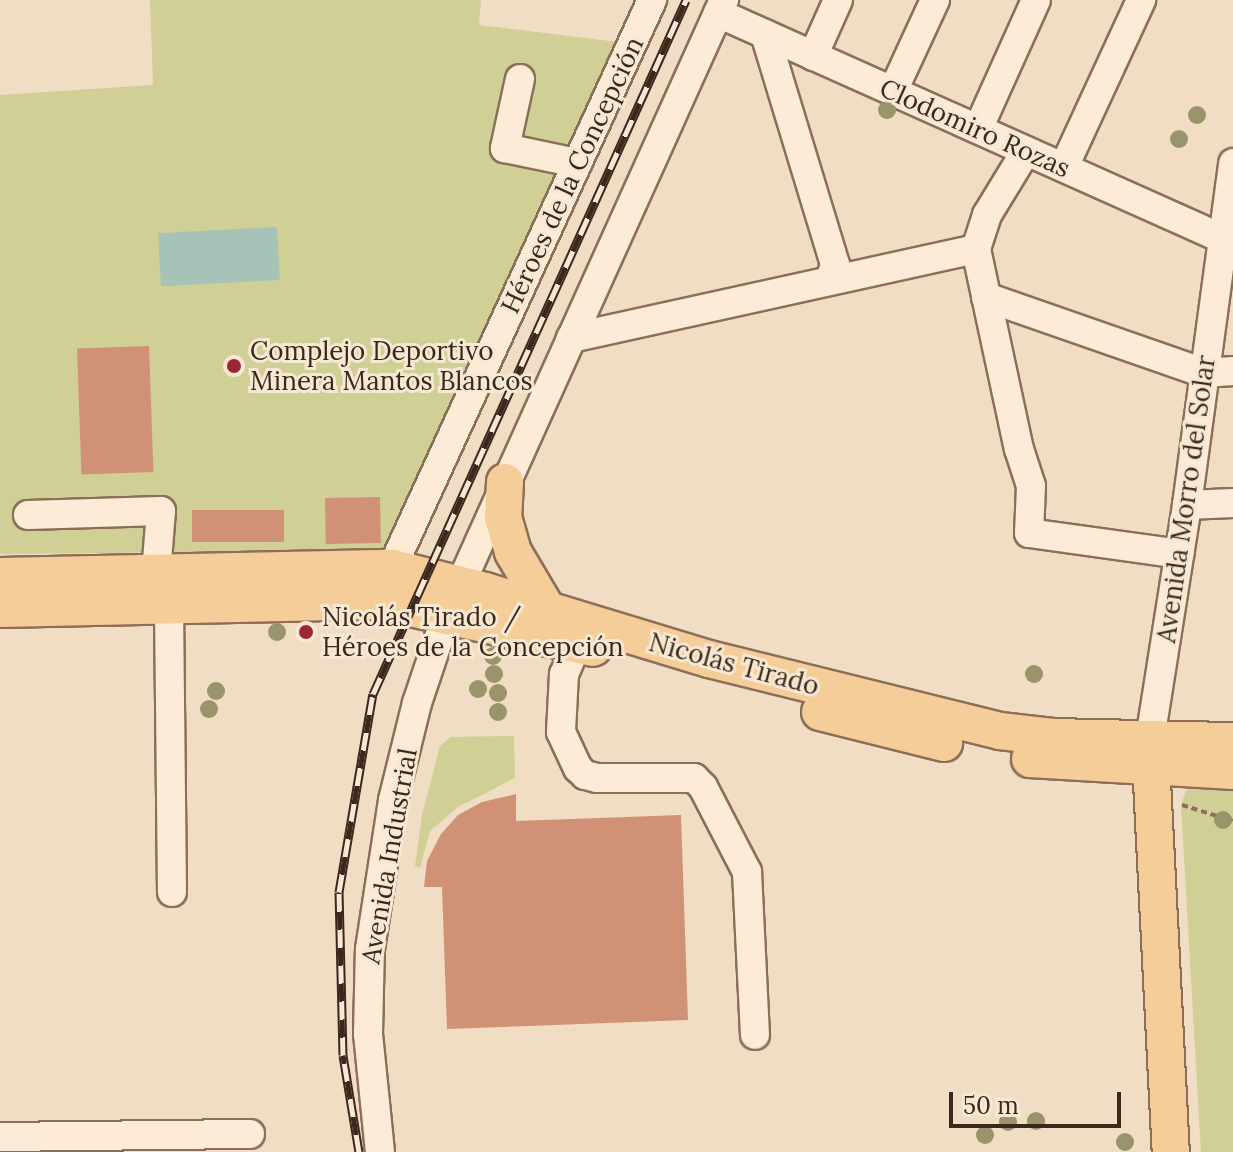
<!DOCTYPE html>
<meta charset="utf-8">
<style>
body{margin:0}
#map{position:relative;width:1233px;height:1152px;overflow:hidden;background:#f0ddc3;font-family:Lora,serif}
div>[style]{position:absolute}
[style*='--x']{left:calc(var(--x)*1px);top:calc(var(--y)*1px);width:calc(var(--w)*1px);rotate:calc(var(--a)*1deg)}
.green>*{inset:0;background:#cfcf96}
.water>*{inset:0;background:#a5c3b7;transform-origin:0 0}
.building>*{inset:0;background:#d09177;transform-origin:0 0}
.path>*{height:4px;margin-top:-2px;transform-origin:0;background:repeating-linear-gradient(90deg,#8c6e59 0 6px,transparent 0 10px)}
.roads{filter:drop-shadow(2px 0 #8c6e59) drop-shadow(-2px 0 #8c6e59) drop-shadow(0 2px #8c6e59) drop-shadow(0 -2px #8c6e59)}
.minor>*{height:28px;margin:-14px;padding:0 14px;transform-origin:14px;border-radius:14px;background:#fbebd7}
.major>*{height:36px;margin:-18px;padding:0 18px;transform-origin:18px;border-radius:18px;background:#f5cd99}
.rail>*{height:9px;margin-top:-4.5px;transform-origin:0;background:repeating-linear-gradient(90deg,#f7e8d3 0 18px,#3b281d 0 36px);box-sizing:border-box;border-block:2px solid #3b281d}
.trees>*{width:18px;height:18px;margin:-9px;border-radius:50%;background:#99946b}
.dots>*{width:22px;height:22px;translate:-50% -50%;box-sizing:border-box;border:4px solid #f7e8d3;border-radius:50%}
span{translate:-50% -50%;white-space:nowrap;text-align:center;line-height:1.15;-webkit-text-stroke:6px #f7e8d3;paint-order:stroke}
.street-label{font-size:26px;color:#3b281d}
.poi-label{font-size:26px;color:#3b281d}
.left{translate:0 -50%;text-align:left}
.scale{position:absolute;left:949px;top:1092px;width:172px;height:36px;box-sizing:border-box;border:4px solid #3b281d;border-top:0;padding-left:10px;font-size:24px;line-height:28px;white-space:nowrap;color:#3b281d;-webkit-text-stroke:6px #f7e8d3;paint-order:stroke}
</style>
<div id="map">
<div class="green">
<div style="clip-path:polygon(150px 0,481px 0,479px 25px,618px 42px,384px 550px,0 554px,0 95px,153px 85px)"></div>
<div style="clip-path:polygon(514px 736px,515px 778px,458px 807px,430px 831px,420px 868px,415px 866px,422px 815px,440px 746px,451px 737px)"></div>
<div style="clip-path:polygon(1195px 786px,1233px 788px,1233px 1152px,1201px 1152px,1181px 805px,1186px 791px)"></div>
</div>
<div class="water">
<div style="left:277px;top:227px;width:53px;height:119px;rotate:87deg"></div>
</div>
<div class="building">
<div style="left:149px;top:346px;width:126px;height:72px;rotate:88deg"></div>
<div style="left:380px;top:497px;width:46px;height:55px;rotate:89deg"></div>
<div style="left:192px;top:510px;width:92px;height:32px"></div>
<div style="clip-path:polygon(516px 794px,516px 821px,681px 815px,688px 1020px,447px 1029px,442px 887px,424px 887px,427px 861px,441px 834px,458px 815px,482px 802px)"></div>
</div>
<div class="path">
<div style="--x:1182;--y:805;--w:53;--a:17.4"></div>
</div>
<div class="roads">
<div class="minor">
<div style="--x:718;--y:13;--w:551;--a:24.1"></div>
<div style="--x:1221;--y:238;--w:12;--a:0"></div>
<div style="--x:765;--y:34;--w:240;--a:73.1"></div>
<div style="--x:835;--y:264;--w:17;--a:107"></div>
<div style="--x:813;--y:56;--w:61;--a:-65.9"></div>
<div style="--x:520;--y:79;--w:71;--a:102.3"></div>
<div style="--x:505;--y:148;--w:74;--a:11.8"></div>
<div style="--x:893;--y:91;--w:100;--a:-65.2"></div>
<div style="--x:978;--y:129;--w:141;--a:-65.8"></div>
<div style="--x:1026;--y:151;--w:75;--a:121.4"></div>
<div style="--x:987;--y:215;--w:36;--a:108"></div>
<div style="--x:976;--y:249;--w:205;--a:77.9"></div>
<div style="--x:1019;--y:449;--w:39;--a:72"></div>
<div style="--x:1031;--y:486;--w:47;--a:92.4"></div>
<div style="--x:1029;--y:533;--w:152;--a:7.9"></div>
<div style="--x:1064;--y:167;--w:184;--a:-65.2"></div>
<div style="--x:986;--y:297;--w:231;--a:19.2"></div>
<div style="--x:1204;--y:373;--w:29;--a:-4"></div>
<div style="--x:571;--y:338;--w:415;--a:-12.4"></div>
<div style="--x:1187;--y:505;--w:46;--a:-2.5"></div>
<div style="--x:28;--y:515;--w:133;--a:-1.7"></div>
<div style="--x:161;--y:511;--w:62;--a:94.6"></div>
<div style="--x:392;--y:568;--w:625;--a:-65.4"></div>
<div style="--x:169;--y:606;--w:286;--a:89.4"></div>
<div style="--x:577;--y:644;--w:33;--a:113"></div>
<div style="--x:564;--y:674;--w:58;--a:93"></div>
<div style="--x:561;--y:732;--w:40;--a:65"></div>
<div style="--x:578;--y:768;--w:10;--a:45"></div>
<div style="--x:585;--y:775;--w:12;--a:14"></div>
<div style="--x:597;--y:778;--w:97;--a:0"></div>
<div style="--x:694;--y:778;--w:13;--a:45"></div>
<div style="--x:703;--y:787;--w:96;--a:62.6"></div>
<div style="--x:747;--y:872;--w:163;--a:87.2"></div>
<div style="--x:1150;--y:739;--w:237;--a:-81"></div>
<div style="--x:1187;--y:505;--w:345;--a:-82.3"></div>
<div style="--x:0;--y:1137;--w:250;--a:-0.7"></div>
<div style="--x:380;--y:1152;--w:119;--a:-95.8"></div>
<div style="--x:368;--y:1034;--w:85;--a:-88.7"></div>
<div style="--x:370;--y:949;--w:151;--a:-81.2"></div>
<div style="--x:393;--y:800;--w:100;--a:-76.1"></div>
<div style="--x:417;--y:703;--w:94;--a:-71.4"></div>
<div style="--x:447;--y:614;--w:674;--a:-65.72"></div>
</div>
<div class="major">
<div style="--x:505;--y:482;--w:35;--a:93"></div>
<div style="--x:503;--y:517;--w:36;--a:74"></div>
<div style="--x:513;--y:552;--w:69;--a:59.3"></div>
<div style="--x:0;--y:576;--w:392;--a:-1.2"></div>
<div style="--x:392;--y:568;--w:96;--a:13.9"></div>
<div style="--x:485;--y:591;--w:234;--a:16.9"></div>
<div style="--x:709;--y:659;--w:300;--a:13.9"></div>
<div style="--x:1000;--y:731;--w:53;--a:6.5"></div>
<div style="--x:1053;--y:737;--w:180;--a:1.3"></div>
<div style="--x:0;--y:609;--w:378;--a:-1.2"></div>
<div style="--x:378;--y:601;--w:220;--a:12.3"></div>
<div style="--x:820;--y:712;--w:128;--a:14"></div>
<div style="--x:1150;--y:742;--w:411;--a:87.1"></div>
<div style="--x:1030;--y:759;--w:203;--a:3.4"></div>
</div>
</div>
<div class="rail">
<div style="--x:359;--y:1152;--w:98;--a:-99.4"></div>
<div style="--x:343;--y:1055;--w:163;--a:-91.4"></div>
<div style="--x:339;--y:892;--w:201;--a:-80.3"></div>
<div style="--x:373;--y:694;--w:761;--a:-65.72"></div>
</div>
<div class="trees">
<div style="left:887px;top:110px"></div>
<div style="left:1197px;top:115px"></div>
<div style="left:1179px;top:139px"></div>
<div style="left:277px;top:632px"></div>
<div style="left:493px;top:656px"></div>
<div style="left:494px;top:674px"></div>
<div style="left:1034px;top:674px"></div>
<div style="left:478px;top:689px"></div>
<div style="left:216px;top:691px"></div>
<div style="left:498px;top:693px"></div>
<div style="left:209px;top:709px"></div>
<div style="left:498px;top:712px"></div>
<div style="left:1223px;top:820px"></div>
<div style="left:1036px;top:1121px"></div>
<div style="left:1008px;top:1122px"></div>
<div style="left:985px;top:1135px"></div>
<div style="left:1125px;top:1142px"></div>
</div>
<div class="dots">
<div style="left:234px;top:366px;background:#9e2535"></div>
<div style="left:306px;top:632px;background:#9e2535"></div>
</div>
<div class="street-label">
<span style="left:975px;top:128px;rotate:24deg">Clodomiro Rozas</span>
<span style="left:572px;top:175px;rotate:-65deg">Héroes de la Concepción</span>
<span style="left:1186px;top:499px;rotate:-82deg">Avenida Morro del Solar</span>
<span style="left:734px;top:664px;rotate:15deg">Nicolás Tirado</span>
<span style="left:389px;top:856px;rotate:-80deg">Avenida Industrial</span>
</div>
<div class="poi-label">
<span class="left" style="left:250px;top:366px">Complejo Deportivo<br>Minera Mantos Blancos</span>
<span class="left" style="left:322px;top:632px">Nicolás Tirado /<br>Héroes de la Concepción</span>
</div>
<div class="scale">50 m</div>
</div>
